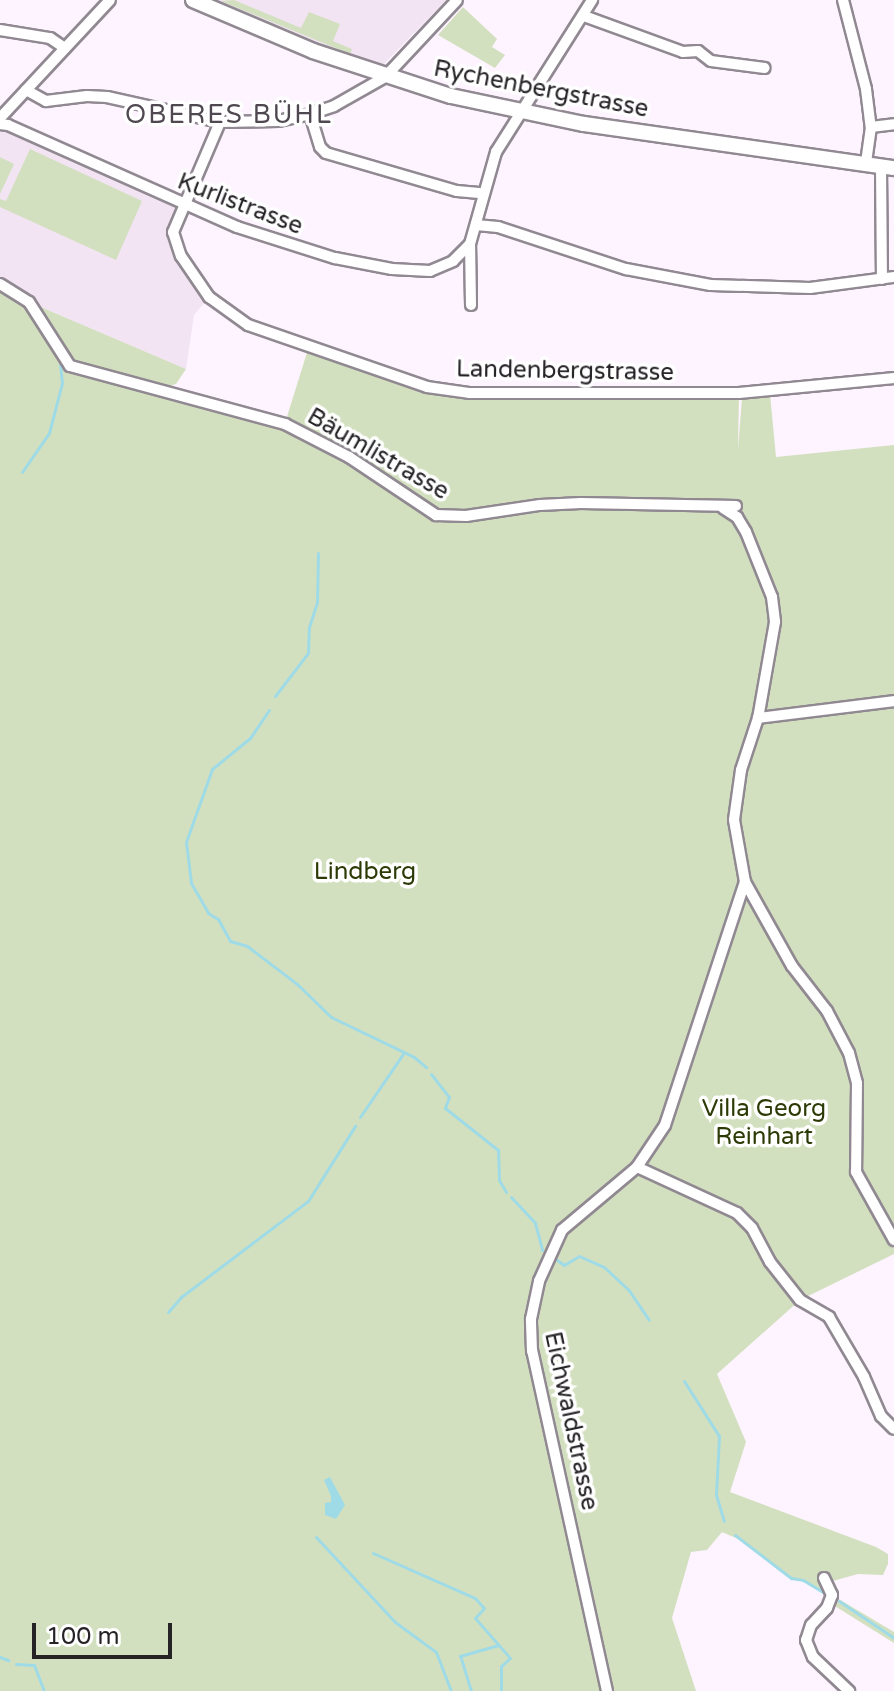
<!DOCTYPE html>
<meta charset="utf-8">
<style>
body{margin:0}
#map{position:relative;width:894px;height:1691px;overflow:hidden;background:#fdf4ff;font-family:"Varela Round",sans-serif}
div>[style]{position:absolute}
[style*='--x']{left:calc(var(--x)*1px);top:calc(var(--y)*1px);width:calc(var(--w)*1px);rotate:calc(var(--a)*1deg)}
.built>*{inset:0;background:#f2e4f3}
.green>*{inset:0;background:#d3e0bf}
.water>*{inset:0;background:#9fdbe7}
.stream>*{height:3px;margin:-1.5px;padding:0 1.5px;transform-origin:1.5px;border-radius:1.5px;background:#9fdbe7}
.roads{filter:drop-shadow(2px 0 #918992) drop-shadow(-2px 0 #918992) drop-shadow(0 2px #918992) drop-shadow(0 -2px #918992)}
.minor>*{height:10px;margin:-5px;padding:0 5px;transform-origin:5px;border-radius:5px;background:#fff}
.tertiary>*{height:14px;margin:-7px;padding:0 7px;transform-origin:7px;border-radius:7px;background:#fff}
span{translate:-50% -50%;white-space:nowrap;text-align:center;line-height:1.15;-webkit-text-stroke:7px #fff;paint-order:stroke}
.street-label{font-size:24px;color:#262327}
.park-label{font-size:24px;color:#2c3a06}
.neighbourhood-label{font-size:26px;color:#4f4850;letter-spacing:2px}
.scale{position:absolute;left:32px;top:1623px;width:140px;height:36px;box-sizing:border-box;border:4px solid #262327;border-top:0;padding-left:10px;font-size:24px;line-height:28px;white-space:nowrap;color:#262327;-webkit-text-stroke:6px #fff;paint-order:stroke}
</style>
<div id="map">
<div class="built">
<div style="clip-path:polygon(212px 0,446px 0,382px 66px,325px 48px)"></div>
<div style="clip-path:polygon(0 124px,184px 206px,173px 232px,209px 297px,194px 315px,186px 369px,29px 302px,0 284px)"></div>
</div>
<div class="green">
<div style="clip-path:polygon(234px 0,301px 28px,309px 12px,340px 24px,333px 41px,352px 49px,350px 54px,221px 1px)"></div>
<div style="clip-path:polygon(463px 7px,497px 39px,492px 47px,505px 55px,495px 68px,438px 35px)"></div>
<div style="clip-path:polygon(30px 149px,142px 201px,116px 260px,0 207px,0 199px,6px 201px)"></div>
<div style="clip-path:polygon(0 157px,14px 164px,0 194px)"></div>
<div style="clip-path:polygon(0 284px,29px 302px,186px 369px,176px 384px,166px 387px,285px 423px,309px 346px,427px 387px,469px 393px,739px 393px,738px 450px,742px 398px,770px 394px,776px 457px,894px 445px,894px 1254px,800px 1300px,717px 1374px,746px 1442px,730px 1492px,876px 1547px,888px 1554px,888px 1564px,883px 1575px,858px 1574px,833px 1581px,826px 1594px,804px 1580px,791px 1578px,745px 1542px,722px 1532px,707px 1550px,691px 1552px,672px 1618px,696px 1691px,0 1691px)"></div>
<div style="clip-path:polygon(832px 1595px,894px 1632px,894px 1643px,830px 1603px)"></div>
</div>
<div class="water">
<div style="clip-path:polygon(330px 1477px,345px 1505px,336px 1519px,325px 1515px,325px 1503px,331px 1502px,331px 1496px,324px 1480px)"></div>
</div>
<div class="stream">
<div style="--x:22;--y:472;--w:47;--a:-55.3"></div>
<div style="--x:49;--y:433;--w:52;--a:-75.4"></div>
<div style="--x:62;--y:383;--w:18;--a:-96"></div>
<div style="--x:275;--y:696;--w:54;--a:-52.5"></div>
<div style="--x:308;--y:653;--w:26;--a:-88"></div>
<div style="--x:309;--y:627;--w:26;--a:-72"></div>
<div style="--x:317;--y:602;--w:49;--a:-88.8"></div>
<div style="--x:269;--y:710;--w:34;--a:124"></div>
<div style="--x:250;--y:738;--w:49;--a:140.8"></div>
<div style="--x:212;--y:769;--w:77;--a:109.6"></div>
<div style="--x:186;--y:842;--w:41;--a:83"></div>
<div style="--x:191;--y:883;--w:34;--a:60"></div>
<div style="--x:208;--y:913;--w:12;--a:31"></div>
<div style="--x:218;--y:919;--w:25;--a:61"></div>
<div style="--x:230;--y:941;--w:18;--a:16"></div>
<div style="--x:247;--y:946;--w:63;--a:37.2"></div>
<div style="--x:297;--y:984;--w:47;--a:44.1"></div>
<div style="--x:331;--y:1017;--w:92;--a:25.7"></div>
<div style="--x:414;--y:1057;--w:16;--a:40"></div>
<div style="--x:431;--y:1074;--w:29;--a:52"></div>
<div style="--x:449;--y:1097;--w:12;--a:110"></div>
<div style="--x:445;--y:1108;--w:68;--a:38.4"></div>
<div style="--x:498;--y:1150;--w:30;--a:88"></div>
<div style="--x:499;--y:1180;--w:14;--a:60"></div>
<div style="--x:360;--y:1117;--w:76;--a:-55.7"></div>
<div style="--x:511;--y:1197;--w:35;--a:47"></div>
<div style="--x:535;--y:1223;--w:28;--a:75"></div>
<div style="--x:557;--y:1260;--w:9;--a:36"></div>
<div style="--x:564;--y:1265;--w:17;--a:-31"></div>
<div style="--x:579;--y:1256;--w:27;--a:24"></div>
<div style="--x:604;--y:1267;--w:33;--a:43"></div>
<div style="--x:628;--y:1289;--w:37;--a:56"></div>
<div style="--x:168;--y:1312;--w:20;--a:-49"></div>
<div style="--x:181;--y:1297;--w:159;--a:-37.1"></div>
<div style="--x:308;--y:1201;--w:89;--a:-57.9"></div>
<div style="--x:684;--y:1381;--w:65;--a:57.5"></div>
<div style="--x:719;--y:1436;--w:59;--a:92.9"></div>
<div style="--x:716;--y:1495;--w:27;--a:73"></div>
<div style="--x:735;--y:1535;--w:71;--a:37.5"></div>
<div style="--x:791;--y:1578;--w:12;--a:9"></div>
<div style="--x:803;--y:1580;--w:27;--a:31"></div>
<div style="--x:316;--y:1537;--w:116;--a:47.1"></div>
<div style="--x:395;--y:1622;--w:51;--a:36.2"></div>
<div style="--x:436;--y:1652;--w:42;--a:69"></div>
<div style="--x:373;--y:1553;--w:111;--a:23.8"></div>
<div style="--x:475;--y:1598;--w:13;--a:48"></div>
<div style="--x:484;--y:1608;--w:13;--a:132"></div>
<div style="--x:475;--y:1618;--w:53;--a:48.8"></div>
<div style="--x:510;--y:1658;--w:12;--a:138"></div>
<div style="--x:501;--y:1666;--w:25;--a:90"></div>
<div style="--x:839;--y:1601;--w:66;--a:33.9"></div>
<div style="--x:0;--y:1657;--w:9;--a:21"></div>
<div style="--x:16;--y:1664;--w:18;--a:3"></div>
<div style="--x:34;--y:1665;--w:28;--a:69"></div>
<div style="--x:471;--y:1691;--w:37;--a:-107"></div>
<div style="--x:460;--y:1656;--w:40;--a:-16"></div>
</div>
<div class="roads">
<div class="minor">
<div style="--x:843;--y:0;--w:92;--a:75.5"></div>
<div style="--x:866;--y:89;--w:38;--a:83"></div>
<div style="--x:871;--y:127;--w:37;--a:98"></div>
<div style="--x:584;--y:16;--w:105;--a:20"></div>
<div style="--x:683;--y:52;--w:15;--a:-4"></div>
<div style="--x:698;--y:51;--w:16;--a:38"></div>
<div style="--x:711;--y:61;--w:54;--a:7.4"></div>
<div style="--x:0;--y:30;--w:51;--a:9.1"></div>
<div style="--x:50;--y:38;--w:18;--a:34"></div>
<div style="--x:26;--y:90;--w:23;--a:29"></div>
<div style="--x:46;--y:101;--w:41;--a:-7"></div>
<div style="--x:87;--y:96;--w:20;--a:3"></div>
<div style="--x:107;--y:97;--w:116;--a:12.5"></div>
<div style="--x:220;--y:122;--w:58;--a:-1"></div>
<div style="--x:278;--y:121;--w:33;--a:-12"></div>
<div style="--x:310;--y:114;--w:25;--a:-18"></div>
<div style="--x:334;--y:106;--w:59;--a:-29.6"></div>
<div style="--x:385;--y:77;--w:105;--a:-46.9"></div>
<div style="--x:310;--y:114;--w:34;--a:73"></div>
<div style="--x:320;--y:147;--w:8;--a:45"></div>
<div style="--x:326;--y:153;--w:136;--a:16.2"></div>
<div style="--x:457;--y:191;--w:25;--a:5"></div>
<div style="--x:0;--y:118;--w:161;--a:-47"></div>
<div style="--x:220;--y:122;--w:120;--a:113.1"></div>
<div style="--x:173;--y:232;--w:25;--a:72"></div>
<div style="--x:181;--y:256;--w:50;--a:55.7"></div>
<div style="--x:209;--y:297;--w:48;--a:35.7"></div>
<div style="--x:248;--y:325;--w:189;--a:19.1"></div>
<div style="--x:427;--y:387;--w:42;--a:8.1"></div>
<div style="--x:469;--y:393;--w:270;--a:0"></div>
<div style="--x:739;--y:393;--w:156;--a:-5.5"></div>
<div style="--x:0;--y:124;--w:8;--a:7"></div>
<div style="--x:8;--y:125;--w:251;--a:24"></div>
<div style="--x:237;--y:227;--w:103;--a:17.6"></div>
<div style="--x:335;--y:258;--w:58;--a:10.9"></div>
<div style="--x:392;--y:269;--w:38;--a:3"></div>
<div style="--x:430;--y:271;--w:25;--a:-23"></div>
<div style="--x:453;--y:261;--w:24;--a:-45"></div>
<div style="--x:871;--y:127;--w:23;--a:-7"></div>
<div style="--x:881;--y:167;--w:112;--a:89.5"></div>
<div style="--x:476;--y:225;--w:22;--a:5"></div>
<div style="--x:498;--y:227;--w:135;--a:18.2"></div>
<div style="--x:626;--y:269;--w:86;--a:10.7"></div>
<div style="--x:711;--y:285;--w:99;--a:1.7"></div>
<div style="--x:810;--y:288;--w:85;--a:-7.5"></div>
<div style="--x:0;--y:284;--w:34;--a:32"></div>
<div style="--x:29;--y:302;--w:76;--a:57.4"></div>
<div style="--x:70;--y:366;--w:223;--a:15.1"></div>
<div style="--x:285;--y:424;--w:72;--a:27.3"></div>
<div style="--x:349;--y:457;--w:105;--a:33.7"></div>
<div style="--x:436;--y:515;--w:30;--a:2"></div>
<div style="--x:466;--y:516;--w:75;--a:-8.5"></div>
<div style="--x:540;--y:505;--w:41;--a:-2.8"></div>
<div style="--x:581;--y:503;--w:155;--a:1.1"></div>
<div style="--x:471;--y:305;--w:61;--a:-90.9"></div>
<div style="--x:470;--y:244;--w:96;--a:-74.2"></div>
<div style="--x:496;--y:152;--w:180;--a:-57.7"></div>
<div style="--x:723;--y:508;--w:17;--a:33"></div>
<div style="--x:737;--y:517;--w:17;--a:59"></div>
<div style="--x:746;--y:532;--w:70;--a:68.2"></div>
<div style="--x:772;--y:597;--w:25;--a:83"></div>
<div style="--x:775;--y:622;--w:97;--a:100"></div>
<div style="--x:758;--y:718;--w:55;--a:108.1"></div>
<div style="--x:741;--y:770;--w:50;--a:98"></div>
<div style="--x:734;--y:820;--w:63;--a:79.9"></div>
<div style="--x:745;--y:882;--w:96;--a:60.8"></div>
<div style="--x:792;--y:966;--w:57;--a:52.1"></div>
<div style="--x:827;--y:1011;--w:47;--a:62.4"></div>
<div style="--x:849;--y:1053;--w:31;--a:75"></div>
<div style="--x:857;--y:1083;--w:89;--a:90.6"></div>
<div style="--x:856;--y:1172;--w:78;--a:60.8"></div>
<div style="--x:758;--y:718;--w:137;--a:-7.1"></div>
<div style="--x:637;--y:1167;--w:110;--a:24.7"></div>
<div style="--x:737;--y:1213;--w:21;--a:45"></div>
<div style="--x:752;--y:1228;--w:38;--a:62"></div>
<div style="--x:770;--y:1262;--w:48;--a:51.7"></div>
<div style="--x:800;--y:1300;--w:34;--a:30"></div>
<div style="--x:829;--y:1317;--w:69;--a:59.7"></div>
<div style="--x:864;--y:1377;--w:43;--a:66.4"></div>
<div style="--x:881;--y:1416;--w:18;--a:45"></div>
<div style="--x:824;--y:1578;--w:19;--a:65"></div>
<div style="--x:832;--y:1595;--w:14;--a:111"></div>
<div style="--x:827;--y:1608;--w:23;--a:133"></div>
<div style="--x:811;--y:1625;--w:16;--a:108"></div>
<div style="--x:806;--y:1640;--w:18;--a:68"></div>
<div style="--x:813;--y:1657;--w:50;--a:43.4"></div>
<div style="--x:607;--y:1691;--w:348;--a:-102.4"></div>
<div style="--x:532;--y:1351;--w:32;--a:-92"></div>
<div style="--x:531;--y:1319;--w:39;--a:-78"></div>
<div style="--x:539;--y:1281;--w:56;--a:-65.7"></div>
<div style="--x:562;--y:1230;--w:98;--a:-40"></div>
<div style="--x:637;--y:1167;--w:50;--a:-56.3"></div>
<div style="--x:665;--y:1125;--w:256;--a:-71.8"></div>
</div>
<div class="tertiary">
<div style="--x:193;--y:0;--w:130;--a:23"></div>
<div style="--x:313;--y:51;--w:145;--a:18.1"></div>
<div style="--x:451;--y:96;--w:136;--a:11.9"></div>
<div style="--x:584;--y:124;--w:313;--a:8.1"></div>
</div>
</div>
<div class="street-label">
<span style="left:541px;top:89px;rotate:11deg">Rychenbergstrasse</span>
<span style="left:240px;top:204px;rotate:21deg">Kurlistrasse</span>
<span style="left:565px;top:371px;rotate:1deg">Landenbergstrasse</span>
<span style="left:378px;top:454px;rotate:30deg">Bäumlistrasse</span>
<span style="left:571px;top:1421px;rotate:78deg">Eichwaldstrasse</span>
</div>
<div class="park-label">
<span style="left:365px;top:872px">Lindberg</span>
<span style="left:764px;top:1123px">Villa Georg<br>Reinhart</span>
</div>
<div class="neighbourhood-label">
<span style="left:229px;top:115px">OBERES BÜHL</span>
</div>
<div class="scale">100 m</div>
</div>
